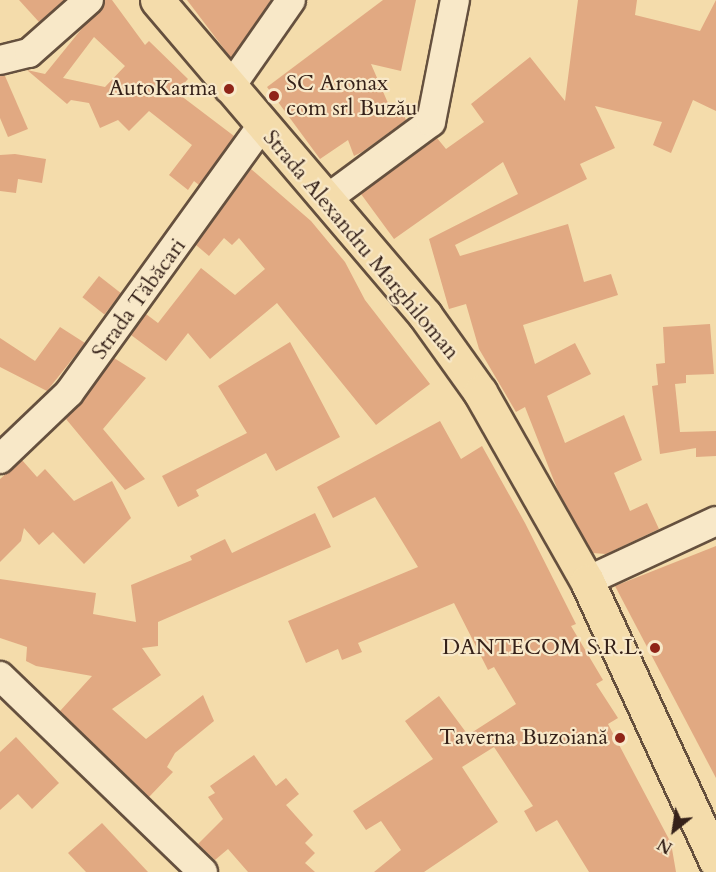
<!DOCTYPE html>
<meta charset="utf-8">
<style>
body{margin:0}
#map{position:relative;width:716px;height:872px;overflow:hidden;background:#f4dcab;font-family:Cardo,serif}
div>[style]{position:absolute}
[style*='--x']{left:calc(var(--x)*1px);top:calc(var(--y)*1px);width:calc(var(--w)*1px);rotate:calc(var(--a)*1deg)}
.building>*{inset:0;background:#e1a982;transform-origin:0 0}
.roads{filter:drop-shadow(2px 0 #65503e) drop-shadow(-2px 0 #65503e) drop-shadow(0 2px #65503e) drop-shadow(0 -2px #65503e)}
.minor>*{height:28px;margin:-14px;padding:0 14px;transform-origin:14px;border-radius:14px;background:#f8e8c8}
.major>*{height:33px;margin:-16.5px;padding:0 16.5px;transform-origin:16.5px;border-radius:16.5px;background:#f4dcab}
.dots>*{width:16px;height:16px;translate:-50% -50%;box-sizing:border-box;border:3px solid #f8e8c8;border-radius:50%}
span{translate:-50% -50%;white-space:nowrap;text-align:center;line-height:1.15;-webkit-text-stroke:4.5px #f8e8c8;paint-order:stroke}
.poi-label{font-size:22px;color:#352119}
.left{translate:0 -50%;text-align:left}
.right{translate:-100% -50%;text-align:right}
.street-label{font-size:22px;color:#352119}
.north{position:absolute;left:644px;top:800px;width:60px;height:60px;-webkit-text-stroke:4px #f8e8c8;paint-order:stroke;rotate:210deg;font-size:16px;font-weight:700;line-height:24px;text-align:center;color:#352119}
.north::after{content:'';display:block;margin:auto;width:21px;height:27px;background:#352119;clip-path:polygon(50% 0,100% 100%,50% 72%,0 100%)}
</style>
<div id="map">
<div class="building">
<div style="clip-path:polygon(19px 0,64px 0,39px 22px)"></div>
<div style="clip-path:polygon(evenodd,105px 0,112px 0,145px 45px,149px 41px,188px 79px,176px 92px,234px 136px,199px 185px,194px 181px,188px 190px,169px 175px,192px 145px,149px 111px,129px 131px,118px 120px,100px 128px,89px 103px,71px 100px,67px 104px,27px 70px,45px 74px,105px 0,94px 37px,125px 66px,105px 87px,63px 78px,94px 37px)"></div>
<div style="clip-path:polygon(187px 0,271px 0,231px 58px)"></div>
<div style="clip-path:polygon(383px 0,416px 0,401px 71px,371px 64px,391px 110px,400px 106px,406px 120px,362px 152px,354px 156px,348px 140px,320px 159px,267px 87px)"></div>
<div style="clip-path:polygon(578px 0,637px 0,635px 15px,700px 31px,716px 0,716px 111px,693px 100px,671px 153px,653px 145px,662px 122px,595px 106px,615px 148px,580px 164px,587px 179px,455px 245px,460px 256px,568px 224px,584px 282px,611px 274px,618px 295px,523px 325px,535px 364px,575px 343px,591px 374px,547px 396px,565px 443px,624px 415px,642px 460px,614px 473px,630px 511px,647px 503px,659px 529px,606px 554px,592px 553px,558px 491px,525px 407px,516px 412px,479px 349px,466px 304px,449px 309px,429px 239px,518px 194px,503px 162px,394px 239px,361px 194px,437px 138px,446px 149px,484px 122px,471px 104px,530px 57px,565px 101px)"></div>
<div style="clip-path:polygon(0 76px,5px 76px,28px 129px,8px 137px,0 118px)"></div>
<div style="clip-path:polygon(15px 154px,46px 159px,42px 183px,18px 179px,16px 193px,0 191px,0 155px)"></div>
<div style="clip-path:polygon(251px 169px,311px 221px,345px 262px,365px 300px,430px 384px,376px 425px,277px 303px,210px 359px,188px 333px,166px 361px,131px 335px,146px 314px,158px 323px,201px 268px,235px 295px,265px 269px,239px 238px,232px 245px,224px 238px,209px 256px,196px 245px)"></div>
<div style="left:99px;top:276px;width:28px;height:27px;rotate:38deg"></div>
<div style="clip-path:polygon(710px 324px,714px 374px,686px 375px,686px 383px,675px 384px,680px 432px,716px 431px,716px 456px,696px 457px,696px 448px,660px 454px,652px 386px,658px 385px,656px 364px,665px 363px,663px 327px)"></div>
<div style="clip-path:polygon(60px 327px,85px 343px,47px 391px,0 367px,0 338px,35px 361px)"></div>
<div style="clip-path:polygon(290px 342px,340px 437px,276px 471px,266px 453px,196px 490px,199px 496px,178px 507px,162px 476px,247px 433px,218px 386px)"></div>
<div style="clip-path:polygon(114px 358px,146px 378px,103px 429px,145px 479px,125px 490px,66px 419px)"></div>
<div style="clip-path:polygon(440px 421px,461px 459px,482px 446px,525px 523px,576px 624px,571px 626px,603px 680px,596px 684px,618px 718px,608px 724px,671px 843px,676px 872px,589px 872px,557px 820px,536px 832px,524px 811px,533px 806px,494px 747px,462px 767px,498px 822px,424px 872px,374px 872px,401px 850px,381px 821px,366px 830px,353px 811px,433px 759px,405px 721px,439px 696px,468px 735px,516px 704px,494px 667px,488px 670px,454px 603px,358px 643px,362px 652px,342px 660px,338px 649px,306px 663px,288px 621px,418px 567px,375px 497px,333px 518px,317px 487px)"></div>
<div style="clip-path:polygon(22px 460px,37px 477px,45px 469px,74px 501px,112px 481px,131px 518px,84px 564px,53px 532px,39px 545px,24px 528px,21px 541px,0 562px,0 479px)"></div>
<div style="clip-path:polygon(315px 513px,331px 547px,158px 622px,158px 646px,142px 648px,161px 675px,112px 709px,146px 739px,203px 695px,214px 721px,175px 753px,167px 767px,173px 772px,149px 797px,60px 711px,92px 676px,36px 666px,26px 661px,27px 647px,0 638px,0 579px,96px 593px,93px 614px,136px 622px,131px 585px,192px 560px,190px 556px,225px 539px,232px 553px)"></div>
<div style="clip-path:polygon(716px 546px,716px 778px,615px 586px)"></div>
<div style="clip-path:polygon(16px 737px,59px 783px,32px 809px,18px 794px,0 810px,0 752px)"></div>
<div style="clip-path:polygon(254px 755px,276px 786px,286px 778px,299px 794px,286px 805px,313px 835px,305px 843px,315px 853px,305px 863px,315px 872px,248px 872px,228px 849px,215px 860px,198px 844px,223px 819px,208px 797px,215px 793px,210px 786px)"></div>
<div style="clip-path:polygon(102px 823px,148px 872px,86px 872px,68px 853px)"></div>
</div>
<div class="roads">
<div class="minor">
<div style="--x:0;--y:60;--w:30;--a:-14"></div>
<div style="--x:29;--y:53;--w:80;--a:-41.5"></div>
<div style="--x:229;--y:89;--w:108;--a:-55.1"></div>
<div style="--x:327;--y:199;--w:129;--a:-36.5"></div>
<div style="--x:431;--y:122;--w:124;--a:-78.9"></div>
<div style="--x:0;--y:459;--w:95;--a:-43.7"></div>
<div style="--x:69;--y:393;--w:330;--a:-54.2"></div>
<div style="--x:587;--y:581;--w:142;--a:-24.9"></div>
<div style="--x:0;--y:676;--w:282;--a:44"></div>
</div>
<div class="major">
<div style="--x:157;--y:0;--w:414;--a:49.6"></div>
<div style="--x:425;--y:315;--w:95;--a:54.5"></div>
<div style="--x:480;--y:392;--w:217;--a:60.5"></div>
<div style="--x:587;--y:581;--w:308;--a:65.3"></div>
</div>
</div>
<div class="dots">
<div style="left:229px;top:89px;background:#8f2418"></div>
<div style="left:274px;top:96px;background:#8f2418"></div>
<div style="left:655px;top:648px;background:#8f2418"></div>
<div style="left:620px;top:738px;background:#8f2418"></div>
</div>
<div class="poi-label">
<span class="left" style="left:286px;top:96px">SC Aronax<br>com srl Buzău</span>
<span class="right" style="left:217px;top:89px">AutoKarma</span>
<span class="right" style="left:643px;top:648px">DANTECOM S.R.L.</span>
<span class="right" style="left:608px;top:738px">Taverna Buzoiană</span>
</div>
<div class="street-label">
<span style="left:361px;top:245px;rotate:50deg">Strada Alexandru Marghiloman</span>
<span style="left:139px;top:299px;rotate:-54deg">Strada Tăbăcari</span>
</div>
<div class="north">N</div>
</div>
